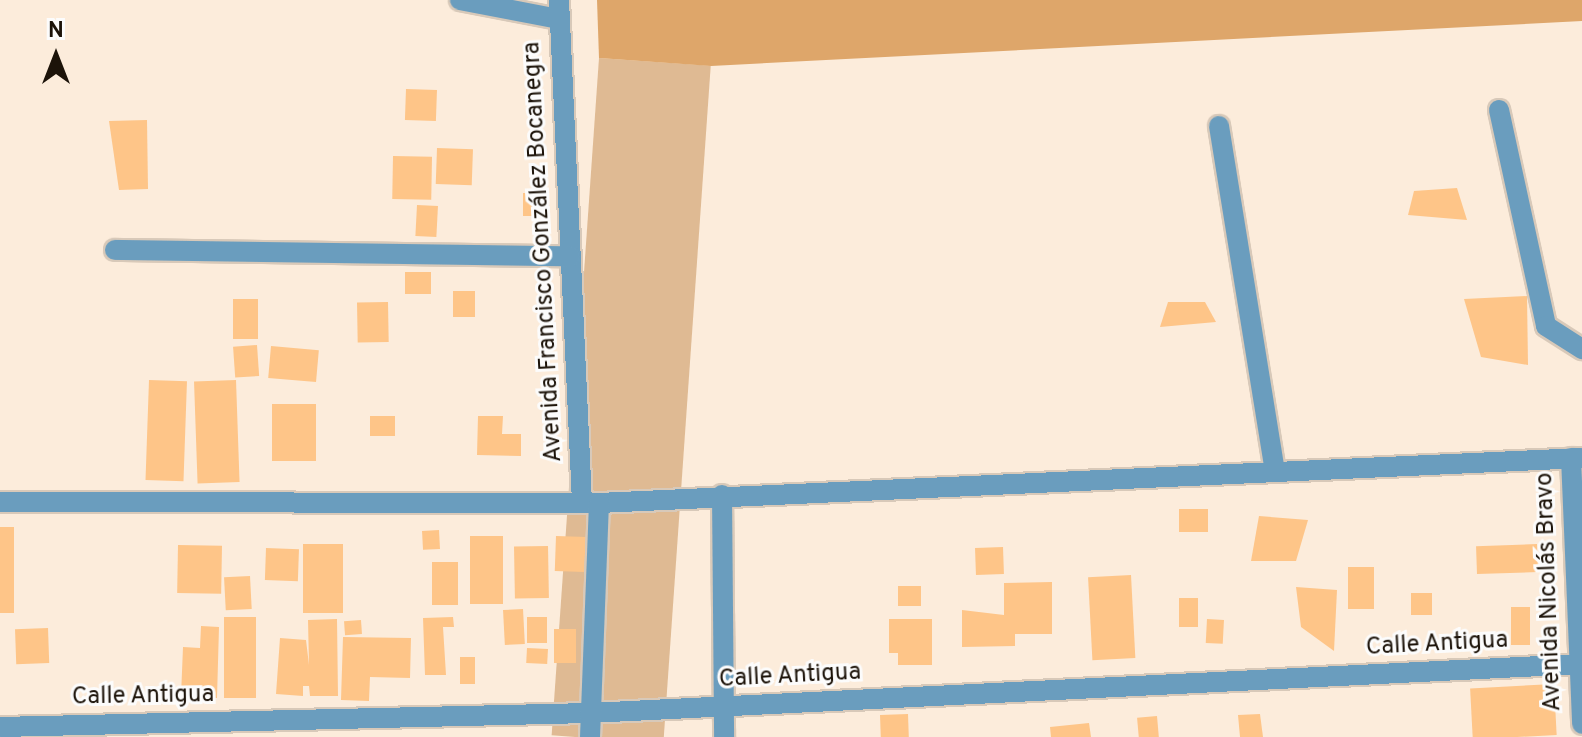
<!DOCTYPE html>
<meta charset="utf-8">
<style>
body{margin:0}
#map{position:relative;width:1582px;height:737px;overflow:hidden;background:#fcecdb;font-family:Overpass,sans-serif}
div>[style]{position:absolute}
[style*='--x']{left:calc(var(--x)*1px);top:calc(var(--y)*1px);width:calc(var(--w)*1px);rotate:calc(var(--a)*1deg)}
.green>*{inset:0;background:#dfba93;transform-origin:0 0}
.forest>*{inset:0;background:#dea66a}
.building>*{inset:0;background:#fec588;transform-origin:0 0}
.roads{filter:drop-shadow(2px 0 #d8c9b9) drop-shadow(-2px 0 #d8c9b9) drop-shadow(0 2px #d8c9b9) drop-shadow(0 -2px #d8c9b9)}
.minor>*{height:20px;margin:-10px;padding:0 10px;transform-origin:10px;border-radius:10px;background:#6a9dbe}
span{translate:-50% -50%;white-space:nowrap;text-align:center;line-height:1.15;-webkit-text-stroke:6px #fcfcfc;paint-order:stroke}
.street-label{font-size:24px;color:#1c1309}
.north{position:absolute;left:16px;top:16px;width:80px;height:80px;-webkit-text-stroke:6px #fcfcfc;paint-order:stroke;rotate:0deg;font-size:22px;font-weight:700;line-height:32px;text-align:center;color:#1c1309}
.north::after{content:'';display:block;margin:auto;width:28px;height:36px;background:#1c1309;clip-path:polygon(50% 0,100% 100%,50% 72%,0 100%)}
</style>
<div id="map">
<div class="green">
<div style="left:599px;top:58px;width:112px;height:679px;rotate:4deg"></div>
</div>
<div class="forest">
<div style="clip-path:polygon(597px 0,1582px 0,1582px 21px,711px 66px,599px 58px)"></div>
</div>
<div class="building">
<div style="left:406px;top:89px;width:31px;height:31px;rotate:2deg"></div>
<div style="clip-path:polygon(147px 120px,148px 189px,119px 190px,109px 121px)"></div>
<div style="left:437px;top:148px;width:36px;height:36px;rotate:2deg"></div>
<div style="left:393px;top:156px;width:39px;height:43px;rotate:1deg"></div>
<div style="clip-path:polygon(1457px 188px,1467px 220px,1408px 215px,1414px 191px)"></div>
<div style="left:523px;top:193px;width:17px;height:23px"></div>
<div style="left:417px;top:205px;width:21px;height:31px;rotate:3deg"></div>
<div style="left:405px;top:272px;width:26px;height:22px"></div>
<div style="left:475px;top:291px;width:26px;height:22px;rotate:90deg"></div>
<div style="clip-path:polygon(1527px 296px,1528px 365px,1481px 357px,1464px 299px)"></div>
<div style="left:233px;top:299px;width:25px;height:40px"></div>
<div style="left:388px;top:302px;width:40px;height:31px;rotate:89deg"></div>
<div style="clip-path:polygon(1168px 302px,1205px 302px,1216px 322px,1160px 327px)"></div>
<div style="left:257px;top:345px;width:31px;height:24px;rotate:86deg"></div>
<div style="left:271px;top:346px;width:48px;height:32px;rotate:5deg"></div>
<div style="left:149px;top:380px;width:38px;height:100px;rotate:2deg"></div>
<div style="left:236px;top:380px;width:102px;height:42px;rotate:88deg"></div>
<div style="left:272px;top:404px;width:44px;height:57px"></div>
<div style="left:370px;top:416px;width:25px;height:20px"></div>
<div style="clip-path:polygon(478px 416px,503px 416px,502px 434px,521px 434px,521px 456px,477px 455px)"></div>
<div style="left:1208px;top:509px;width:23px;height:29px;rotate:90deg"></div>
<div style="clip-path:polygon(1259px 516px,1308px 520px,1296px 561px,1251px 561px)"></div>
<div style="left:0;top:527px;width:14px;height:86px"></div>
<div style="left:439px;top:530px;width:19px;height:17px;rotate:87deg"></div>
<div style="left:470px;top:536px;width:33px;height:68px"></div>
<div style="left:556px;top:536px;width:30px;height:35px;rotate:2deg"></div>
<div style="left:303px;top:544px;width:40px;height:69px"></div>
<div style="left:1537px;top:544px;width:28px;height:61px;rotate:88deg"></div>
<div style="left:178px;top:545px;width:44px;height:48px;rotate:1deg"></div>
<div style="left:548px;top:546px;width:52px;height:34px;rotate:89deg"></div>
<div style="left:1003px;top:547px;width:27px;height:28px;rotate:88deg"></div>
<div style="left:266px;top:548px;width:33px;height:32px;rotate:2deg"></div>
<div style="left:432px;top:562px;width:26px;height:43px"></div>
<div style="left:1348px;top:567px;width:26px;height:42px"></div>
<div style="left:1131px;top:575px;width:83px;height:43px;rotate:87deg"></div>
<div style="left:250px;top:576px;width:33px;height:26px;rotate:87deg"></div>
<div style="clip-path:polygon(1052px 582px,1052px 634px,1015px 634px,1015px 646px,962px 647px,962px 610px,1004px 615px,1004px 583px)"></div>
<div style="left:898px;top:586px;width:23px;height:20px"></div>
<div style="clip-path:polygon(1296px 587px,1337px 590px,1334px 651px,1301px 627px)"></div>
<div style="left:1411px;top:593px;width:21px;height:22px"></div>
<div style="left:1179px;top:598px;width:19px;height:29px"></div>
<div style="left:1511px;top:607px;width:19px;height:38px"></div>
<div style="left:523px;top:609px;width:35px;height:20px;rotate:87deg"></div>
<div style="left:224px;top:617px;width:32px;height:81px"></div>
<div style="clip-path:polygon(453px 617px,454px 627px,443px 627px,446px 675px,425px 675px,423px 618px)"></div>
<div style="left:527px;top:617px;width:20px;height:26px"></div>
<div style="clip-path:polygon(337px 619px,338px 696px,310px 696px,309px 686px,303px 686px,303px 696px,276px 694px,280px 638px,306px 640px,309px 665px,308px 620px)"></div>
<div style="clip-path:polygon(889px 619px,932px 619px,932px 665px,898px 665px,898px 653px,889px 653px)"></div>
<div style="left:1207px;top:619px;width:17px;height:24px;rotate:3deg"></div>
<div style="left:361px;top:620px;width:14px;height:17px;rotate:86deg"></div>
<div style="clip-path:polygon(201px 626px,219px 627px,217px 698px,181px 696px,183px 647px,200px 648px)"></div>
<div style="left:48px;top:628px;width:35px;height:33px;rotate:88deg"></div>
<div style="left:554px;top:629px;width:22px;height:34px"></div>
<div style="clip-path:polygon(343px 637px,411px 638px,410px 678px,370px 677px,369px 701px,341px 700px)"></div>
<div style="left:527px;top:648px;width:21px;height:15px;rotate:3deg"></div>
<div style="left:475px;top:657px;width:27px;height:15px;rotate:90deg"></div>
<div style="left:1554px;top:684px;width:51px;height:84px;rotate:87deg"></div>
<div style="left:908px;top:714px;width:23px;height:28px;rotate:88deg"></div>
<div style="clip-path:polygon(1260px 714px,1263px 737px,1240px 737px,1238px 715px)"></div>
<div style="left:1157px;top:716px;width:21px;height:20px;rotate:85deg"></div>
<div style="clip-path:polygon(1089px 723px,1091px 737px,1051px 737px,1050px 727px)"></div>
</div>
<div class="roads">
<div class="minor">
<div style="--x:460;--y:0;--w:101;--a:10.9"></div>
<div style="--x:559;--y:0;--w:503;--a:87.38"></div>
<div style="--x:1499;--y:110;--w:221;--a:77.7"></div>
<div style="--x:1546;--y:326;--w:43;--a:32.6"></div>
<div style="--x:1219;--y:126;--w:350;--a:80.8"></div>
<div style="--x:115;--y:250;--w:455;--a:0.8"></div>
<div style="--x:1571;--y:458;--w:266;--a:87.6"></div>
<div style="--x:722;--y:495;--w:242;--a:89.5"></div>
<div style="--x:0;--y:502;--w:599;--a:0.1"></div>
<div style="--x:599;--y:503;--w:984;--a:-2.62"></div>
<div style="--x:0;--y:727;--w:590;--a:-1.36"></div>
<div style="--x:590;--y:713;--w:993;--a:-2.83"></div>
<div style="--x:590;--y:737;--w:234;--a:-87.8"></div>
</div>
</div>
<div class="street-label">
<span style="left:544px;top:252px;rotate:-93deg">Avenida Francisco González Bocanegra</span>
<span style="left:1550px;top:592px;rotate:-92deg">Avenida Nicolás Bravo</span>
<span style="left:1437px;top:645px;rotate:-3deg">Calle Antigua</span>
<span style="left:790px;top:677px;rotate:-3deg">Calle Antigua</span>
<span style="left:143px;top:697px;rotate:-1deg">Calle Antigua</span>
</div>
<div class="north">N</div>
</div>
